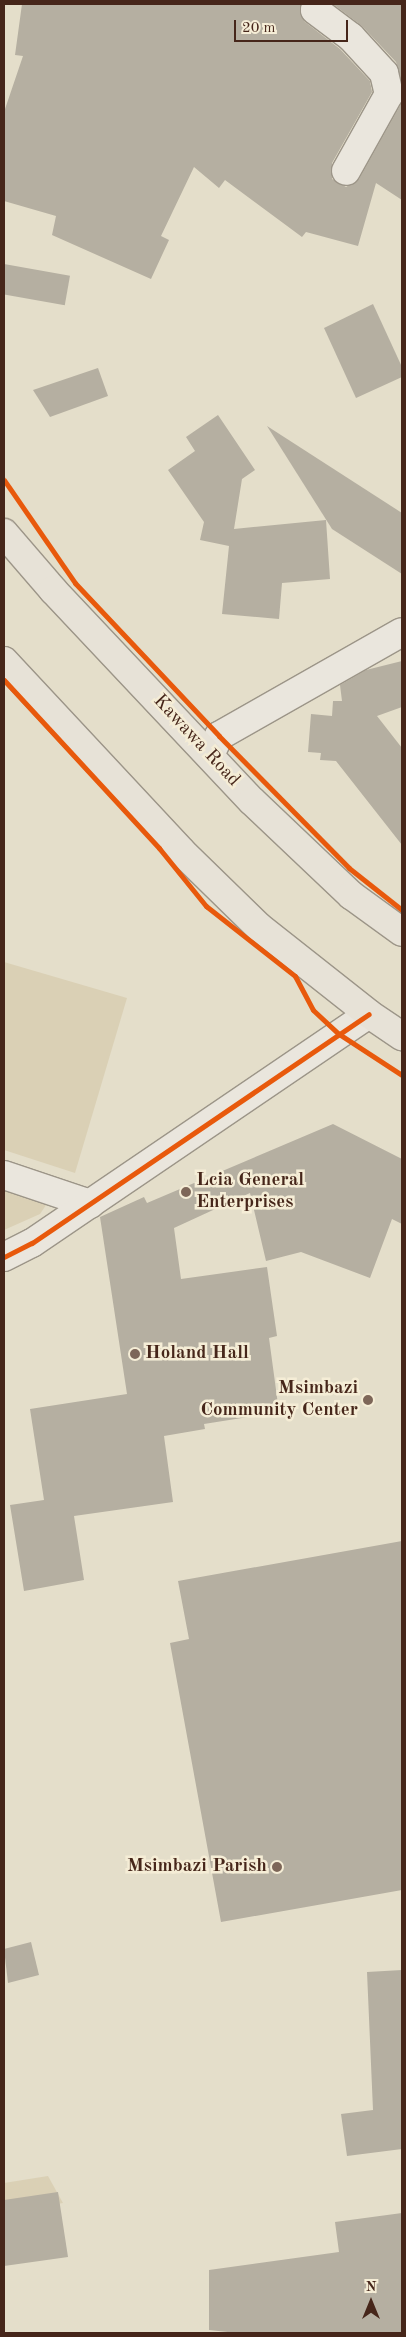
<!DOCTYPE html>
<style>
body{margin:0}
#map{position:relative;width:406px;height:2337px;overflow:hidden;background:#e4deca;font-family:"Old Standard TT",serif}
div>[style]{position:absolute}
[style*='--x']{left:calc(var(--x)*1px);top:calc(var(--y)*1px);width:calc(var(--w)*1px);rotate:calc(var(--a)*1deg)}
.green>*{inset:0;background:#dad0b5}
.building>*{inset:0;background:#b5afa1;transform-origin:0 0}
.roads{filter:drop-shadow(1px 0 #9c9588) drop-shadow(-1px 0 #9c9588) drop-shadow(0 1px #9c9588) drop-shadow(0 -1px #9c9588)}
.street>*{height:28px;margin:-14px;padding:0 14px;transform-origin:14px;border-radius:14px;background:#eae6dd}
.primary>*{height:28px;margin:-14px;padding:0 14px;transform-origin:14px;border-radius:14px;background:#e7e2d7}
.cycleway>*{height:5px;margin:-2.5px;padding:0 2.5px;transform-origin:2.5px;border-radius:2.5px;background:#e8590c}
.dots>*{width:14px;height:14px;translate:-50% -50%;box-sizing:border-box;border:2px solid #f5edd6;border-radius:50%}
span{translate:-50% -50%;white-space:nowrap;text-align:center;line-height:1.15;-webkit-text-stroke:5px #f5edd6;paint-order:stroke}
.street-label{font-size:19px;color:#46261a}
.poi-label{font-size:19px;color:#46261a;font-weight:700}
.left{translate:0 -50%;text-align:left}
.right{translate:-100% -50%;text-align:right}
.frame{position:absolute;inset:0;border:5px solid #46261a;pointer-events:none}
.north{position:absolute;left:346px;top:2277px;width:50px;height:50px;-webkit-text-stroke:4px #f5edd6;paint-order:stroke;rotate:0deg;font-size:14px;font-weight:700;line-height:20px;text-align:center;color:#46261a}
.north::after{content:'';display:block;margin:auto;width:18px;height:22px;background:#46261a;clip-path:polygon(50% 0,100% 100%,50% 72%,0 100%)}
.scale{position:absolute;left:234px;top:20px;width:114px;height:22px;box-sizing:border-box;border:2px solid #46261a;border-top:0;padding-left:6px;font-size:15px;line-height:18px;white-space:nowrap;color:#46261a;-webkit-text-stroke:4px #f5edd6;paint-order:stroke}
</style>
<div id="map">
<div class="green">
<div style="clip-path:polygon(4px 962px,127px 998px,75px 1173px,4px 1150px)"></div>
<div style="clip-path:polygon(4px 1161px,63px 1180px,40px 1214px,4px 1230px)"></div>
<div style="clip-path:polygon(48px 2176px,63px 2203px,4px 2213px,4px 2183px)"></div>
</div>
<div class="building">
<div style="clip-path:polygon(22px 4px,301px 4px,300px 14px,305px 22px,340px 49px,370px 81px,372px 92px,332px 163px,332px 179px,346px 187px,359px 179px,402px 102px,402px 200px,376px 183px,358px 246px,306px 232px,302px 237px,225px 180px,219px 188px,194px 167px,161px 236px,169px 240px,151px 279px,52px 235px,56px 216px,4px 201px,4px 112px,23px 56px,15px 55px)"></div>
<div style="clip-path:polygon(333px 4px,402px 4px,402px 82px,396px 62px,362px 26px)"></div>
<div style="left:4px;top:264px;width:67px;height:30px;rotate:10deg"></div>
<div style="clip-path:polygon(373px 304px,402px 367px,402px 377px,356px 398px,324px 328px)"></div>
<div style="clip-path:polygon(98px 368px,108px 396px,50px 417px,33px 390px)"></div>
<div style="clip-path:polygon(218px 415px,255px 470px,242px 479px,234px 529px,326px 520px,330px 579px,282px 583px,279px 619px,222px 614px,229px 546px,200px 540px,204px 522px,168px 470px,195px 451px,186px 437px)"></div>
<div style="clip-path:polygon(267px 426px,402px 513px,402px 574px,332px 529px)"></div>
<div style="clip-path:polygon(402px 661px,402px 707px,377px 716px,402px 748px,402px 845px,336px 761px,320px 760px,321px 753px,308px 752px,311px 714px,332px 716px,333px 701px,342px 701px,340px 685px,366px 670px)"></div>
<div style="clip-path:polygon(333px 1124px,402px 1159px,402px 1224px,392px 1219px,370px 1278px,301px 1252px,266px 1261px,250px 1193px,174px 1228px,181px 1279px,267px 1267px,277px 1336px,269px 1338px,279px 1412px,204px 1424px,205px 1429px,164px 1436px,173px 1502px,74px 1516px,84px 1580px,24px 1591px,10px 1505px,44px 1500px,30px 1409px,127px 1394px,100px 1217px,144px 1197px,147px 1203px)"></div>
<div style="clip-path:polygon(402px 1541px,402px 1890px,221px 1922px,170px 1643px,189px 1639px,178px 1581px)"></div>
<div style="clip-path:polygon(31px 1942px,39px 1975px,8px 1983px,4px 1949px)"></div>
<div style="clip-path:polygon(402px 1970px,402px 2149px,347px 2156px,341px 2114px,373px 2110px,367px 1972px)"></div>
<div style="clip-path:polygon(58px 2192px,68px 2257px,4px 2266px,4px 2200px)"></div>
<div style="clip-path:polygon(402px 2213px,402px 2333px,237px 2333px,209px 2330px,209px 2270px,339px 2252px,335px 2222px)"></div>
</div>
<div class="roads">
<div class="street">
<div style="--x:317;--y:4;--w:6;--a:108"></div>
<div style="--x:315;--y:10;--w:45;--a:36.9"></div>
<div style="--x:351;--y:37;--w:49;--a:47.5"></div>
<div style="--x:384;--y:73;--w:22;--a:77"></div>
<div style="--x:389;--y:94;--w:88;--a:119.2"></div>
<div style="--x:210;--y:755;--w:21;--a:-65"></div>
<div style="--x:219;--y:736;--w:210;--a:-29.6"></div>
<div style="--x:4;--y:1175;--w:91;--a:18.6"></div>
<div style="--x:4;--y:1257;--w:31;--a:-27"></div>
<div style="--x:32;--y:1243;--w:407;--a:-34.2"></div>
</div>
<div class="primary">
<div style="--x:4;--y:533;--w:75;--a:49.3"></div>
<div style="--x:53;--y:590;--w:290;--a:46.7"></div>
<div style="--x:252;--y:801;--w:137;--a:43.5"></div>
<div style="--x:351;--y:895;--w:63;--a:36"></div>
<div style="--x:4;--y:661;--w:260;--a:47"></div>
<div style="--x:181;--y:851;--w:109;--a:44.3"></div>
<div style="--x:259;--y:927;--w:140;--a:38.3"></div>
<div style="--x:369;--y:1014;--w:40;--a:34"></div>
</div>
</div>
<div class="cycleway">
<div style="--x:4;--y:480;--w:125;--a:55.4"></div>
<div style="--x:75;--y:583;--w:210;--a:46.7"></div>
<div style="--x:219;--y:736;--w:185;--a:45.4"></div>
<div style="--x:349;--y:868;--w:68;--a:38.4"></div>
<div style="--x:4;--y:680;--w:229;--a:47.3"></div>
<div style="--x:159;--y:848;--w:75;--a:51"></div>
<div style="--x:206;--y:906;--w:113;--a:38.2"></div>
<div style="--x:295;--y:976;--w:38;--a:62"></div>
<div style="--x:313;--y:1010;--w:35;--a:43"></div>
<div style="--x:339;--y:1034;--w:75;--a:33.1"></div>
<div style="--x:4;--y:1257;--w:31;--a:-27"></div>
<div style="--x:32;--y:1243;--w:407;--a:-34.2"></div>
</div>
<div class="dots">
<div style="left:186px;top:1192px;background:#7d6658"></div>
<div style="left:135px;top:1354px;background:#7d6658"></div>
<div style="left:368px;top:1400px;background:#7d6658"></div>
<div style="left:277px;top:1867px;background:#7d6658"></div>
</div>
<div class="street-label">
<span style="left:196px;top:741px;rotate:47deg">Kawawa Road</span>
</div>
<div class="poi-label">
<span class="left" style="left:196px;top:1192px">Lcia General<br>Enterprises</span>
<span class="left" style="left:145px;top:1354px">Holand Hall</span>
<span class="right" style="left:358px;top:1400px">Msimbazi<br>Community Center</span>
<span class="right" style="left:267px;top:1867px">Msimbazi Parish</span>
</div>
<div class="frame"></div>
<div class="north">N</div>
<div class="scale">20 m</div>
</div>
